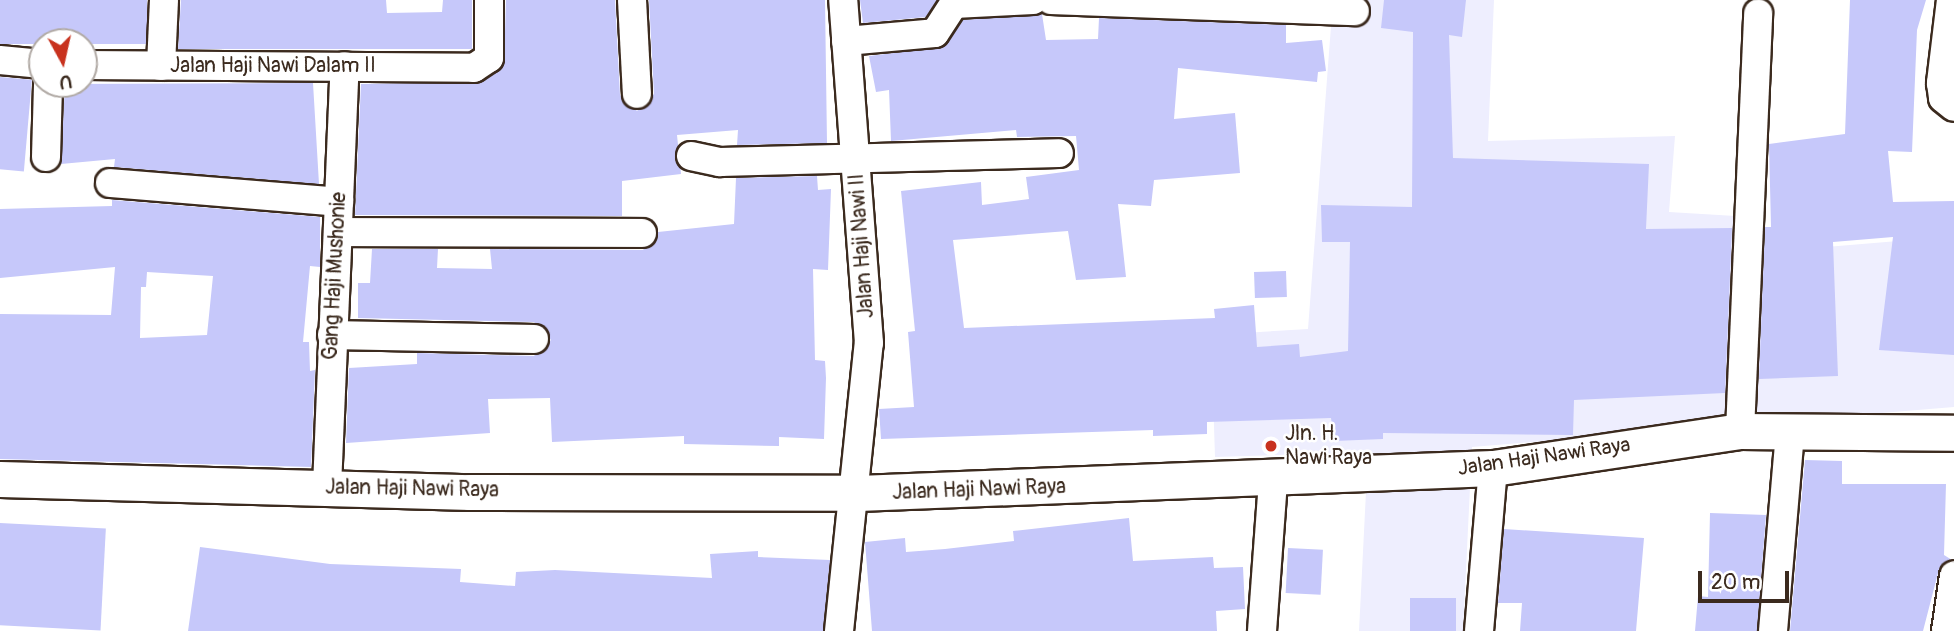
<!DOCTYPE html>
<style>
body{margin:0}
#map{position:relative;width:1954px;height:631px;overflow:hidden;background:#fff;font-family:Pangolin,sans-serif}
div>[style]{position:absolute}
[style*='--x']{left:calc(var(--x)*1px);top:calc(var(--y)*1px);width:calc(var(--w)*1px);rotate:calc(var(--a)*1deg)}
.built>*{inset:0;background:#eeeefe}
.building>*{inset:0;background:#c6c8fa;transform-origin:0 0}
.roads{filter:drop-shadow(2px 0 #3b2a1e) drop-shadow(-2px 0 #3b2a1e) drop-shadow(0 2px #3b2a1e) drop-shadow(0 -2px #3b2a1e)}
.minor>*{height:28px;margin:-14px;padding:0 14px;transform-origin:14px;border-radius:14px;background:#fff}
.tertiary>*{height:35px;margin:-17.5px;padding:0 17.5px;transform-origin:17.5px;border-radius:17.5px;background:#fff}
.dots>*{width:19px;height:19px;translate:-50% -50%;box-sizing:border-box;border:4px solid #fff;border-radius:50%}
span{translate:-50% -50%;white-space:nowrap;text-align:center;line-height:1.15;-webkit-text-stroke:5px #fff;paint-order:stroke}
.street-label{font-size:21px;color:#3b2a1e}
.poi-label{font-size:21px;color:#3b2a1e}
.left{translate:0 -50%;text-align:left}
.north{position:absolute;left:28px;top:28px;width:70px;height:70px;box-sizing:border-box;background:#fff;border:2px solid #b1aaa5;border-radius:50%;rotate:172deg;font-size:19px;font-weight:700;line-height:28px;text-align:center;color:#3b2a1e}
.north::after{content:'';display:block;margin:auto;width:24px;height:32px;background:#c8321e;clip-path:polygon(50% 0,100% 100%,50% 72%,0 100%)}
.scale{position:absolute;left:1698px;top:571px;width:91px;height:32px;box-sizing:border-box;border:4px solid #3b2a1e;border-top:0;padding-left:9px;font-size:21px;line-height:24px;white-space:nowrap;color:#3b2a1e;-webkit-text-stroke:5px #fff;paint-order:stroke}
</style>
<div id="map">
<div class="built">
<div style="clip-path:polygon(1333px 0,1494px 0,1488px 141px,1675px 136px,1669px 212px,1752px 217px,1755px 253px,1898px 241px,1954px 252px,1954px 407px,1472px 447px,1463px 631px,1359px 631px,1368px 452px,1215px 457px,1211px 335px,1308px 329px)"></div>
</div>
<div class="building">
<div style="left:0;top:0;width:147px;height:44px"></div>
<div style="clip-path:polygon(181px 0,386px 0,387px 13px,442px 12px,443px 0,472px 0,472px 49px,178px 49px)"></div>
<div style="clip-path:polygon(506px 0,615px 0,620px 95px,637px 111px,654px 94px,649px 0,825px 0,827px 143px,737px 145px,738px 130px,677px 135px,681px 174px,622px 181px,622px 216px,355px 215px,361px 84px,483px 82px,504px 65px)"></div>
<div style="clip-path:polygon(860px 0,937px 0,926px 17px,863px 23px)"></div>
<div style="clip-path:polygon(1384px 0,1466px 0,1462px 37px,1449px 35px,1453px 158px,1649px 164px,1646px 229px,1732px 228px,1725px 393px,1574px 400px,1573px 435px,1383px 433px,1383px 439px,1334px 441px,1331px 418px,1207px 422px,1207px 434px,1153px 436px,1153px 430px,881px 439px,879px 409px,914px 407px,908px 332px,915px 331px,901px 191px,981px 182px,982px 205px,1029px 199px,1026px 177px,1079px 170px,1076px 136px,1017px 137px,1016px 130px,891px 141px,889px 90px,876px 92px,869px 56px,943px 47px,963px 20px,1042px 14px,1046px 40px,1098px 39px,1099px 18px,1286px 25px,1286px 43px,1322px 40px,1326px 71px,1318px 72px,1317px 82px,1178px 68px,1174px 119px,1235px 113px,1240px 173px,1154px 180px,1151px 206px,1118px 204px,1126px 277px,1076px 280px,1068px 231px,953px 240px,964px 328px,1215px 318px,1214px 309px,1254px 305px,1257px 347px,1299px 344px,1300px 357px,1348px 351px,1350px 242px,1322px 242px,1321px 205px,1412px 207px,1413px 32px,1381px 28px)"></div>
<div style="clip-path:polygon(1850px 0,1926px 0,1917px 30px,1912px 152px,1888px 151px,1893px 202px,1954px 201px,1954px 355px,1879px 350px,1893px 237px,1833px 242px,1838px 376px,1759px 379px,1765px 227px,1771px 227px,1769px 144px,1845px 134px)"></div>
<div style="left:0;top:77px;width:32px;height:92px;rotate:5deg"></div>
<div style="clip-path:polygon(313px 83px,319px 184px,114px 167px,115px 159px,61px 164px,65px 84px)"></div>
<div style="clip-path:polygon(817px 176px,818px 190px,831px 189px,828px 270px,813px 269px,815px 360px,825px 361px,826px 378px,824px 439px,779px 437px,779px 446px,684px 444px,684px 436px,552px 442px,550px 398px,488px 399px,490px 433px,346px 443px,349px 368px,417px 364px,417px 353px,534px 356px,551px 340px,534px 322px,358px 318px,358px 283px,370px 283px,372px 249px,438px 249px,437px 268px,492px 269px,490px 249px,643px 250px,658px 232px,734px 224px,736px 178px)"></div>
<div style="clip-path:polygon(evenodd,112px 200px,320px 217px,320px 267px,310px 266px,303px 342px,309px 342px,310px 371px,315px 370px,311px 467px,0 459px,0 314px,111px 315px,115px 267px,0 278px,0 209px,112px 206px,112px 200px,147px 272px,213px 276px,207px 335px,140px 338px,141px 287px,146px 287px,147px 272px)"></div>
<div style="left:1286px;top:271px;width:26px;height:32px;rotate:88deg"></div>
<div style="clip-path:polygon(1805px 460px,1842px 461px,1842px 484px,1946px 484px,1944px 555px,1952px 560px,1938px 573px,1923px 631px,1790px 631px)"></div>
<div style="clip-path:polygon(1710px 513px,1766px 515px,1757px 631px,1695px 631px,1698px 596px,1708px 597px)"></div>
<div style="clip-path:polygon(1129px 518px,1133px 561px,1213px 557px,1214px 568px,1243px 567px,1245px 609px,1216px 611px,1217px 631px,872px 631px,865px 542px,905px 538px,906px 552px,945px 549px,1014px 541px,1013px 531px)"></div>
<div style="left:0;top:523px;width:106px;height:102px;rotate:3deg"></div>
<div style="clip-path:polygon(1504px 529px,1644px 538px,1636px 631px,1520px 631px,1522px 603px,1498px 603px)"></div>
<div style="clip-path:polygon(200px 547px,330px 564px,461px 569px,460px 582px,515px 586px,516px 572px,555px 570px,712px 578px,710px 554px,758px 551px,758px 557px,830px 560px,823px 631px,188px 631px)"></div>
<div style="left:1288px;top:548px;width:35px;height:45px;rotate:3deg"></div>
<div style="left:1410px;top:598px;width:46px;height:33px"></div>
</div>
<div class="roads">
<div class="minor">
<div style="--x:632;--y:0;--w:94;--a:87"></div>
<div style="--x:1051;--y:0;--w:304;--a:2.1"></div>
<div style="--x:1951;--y:0;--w:84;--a:96.9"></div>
<div style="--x:1941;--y:83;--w:15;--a:82"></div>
<div style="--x:1943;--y:98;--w:14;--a:39"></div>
<div style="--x:846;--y:41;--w:89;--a:-5.1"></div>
<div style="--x:935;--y:33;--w:35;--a:-57"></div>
<div style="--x:954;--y:4;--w:79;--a:-2.9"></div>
<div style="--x:0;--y:60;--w:42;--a:5.4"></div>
<div style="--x:84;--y:65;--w:390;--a:0.4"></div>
<div style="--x:474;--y:68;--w:18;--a:-34"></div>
<div style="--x:489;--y:58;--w:58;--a:-90"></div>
<div style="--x:161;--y:66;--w:66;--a:-87.4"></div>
<div style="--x:691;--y:156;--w:30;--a:12"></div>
<div style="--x:720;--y:162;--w:339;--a:-1.5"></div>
<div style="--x:46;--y:157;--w:73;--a:-88.4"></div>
<div style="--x:110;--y:183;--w:230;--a:4.7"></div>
<div style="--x:338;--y:232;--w:304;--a:0.2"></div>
<div style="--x:332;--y:335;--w:202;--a:1.1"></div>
<div style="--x:1740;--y:431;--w:418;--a:-87.5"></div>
<div style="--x:327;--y:487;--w:421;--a:-87.6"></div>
<div style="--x:839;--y:631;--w:290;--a:-84.1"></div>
<div style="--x:869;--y:343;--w:344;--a:-94.3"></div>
<div style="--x:1262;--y:631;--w:150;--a:-85.8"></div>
<div style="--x:1479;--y:631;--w:164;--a:-85.1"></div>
<div style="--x:1773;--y:631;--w:198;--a:-85.1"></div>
<div style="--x:1946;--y:631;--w:56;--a:-81.7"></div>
</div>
<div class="tertiary">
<div style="--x:0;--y:479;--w:470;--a:1.6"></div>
<div style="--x:470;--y:492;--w:388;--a:0.1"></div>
<div style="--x:858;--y:493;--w:635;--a:-2.25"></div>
<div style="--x:1493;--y:468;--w:250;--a:-8.5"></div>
<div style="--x:1740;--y:431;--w:214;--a:0.5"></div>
</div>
</div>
<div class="dots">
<div style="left:1271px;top:446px;background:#c8321e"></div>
</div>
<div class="street-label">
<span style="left:273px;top:66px">Jalan Haji Nawi Dalam II</span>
<span style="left:862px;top:246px;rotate:-94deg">Jalan Haji Nawi II</span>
<span style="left:335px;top:276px;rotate:-87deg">Gang Haji Mushonie</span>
<span style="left:1544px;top:457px;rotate:-8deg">Jalan Haji Nawi Raya</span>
<span style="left:412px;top:489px;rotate:1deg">Jalan Haji Nawi Raya</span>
<span style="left:979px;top:490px;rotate:-2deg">Jalan Haji Nawi Raya</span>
</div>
<div class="poi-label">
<span class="left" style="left:1285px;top:446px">Jln. H.<br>Nawi Raya</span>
</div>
<div class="north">U</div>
<div class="scale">20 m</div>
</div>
